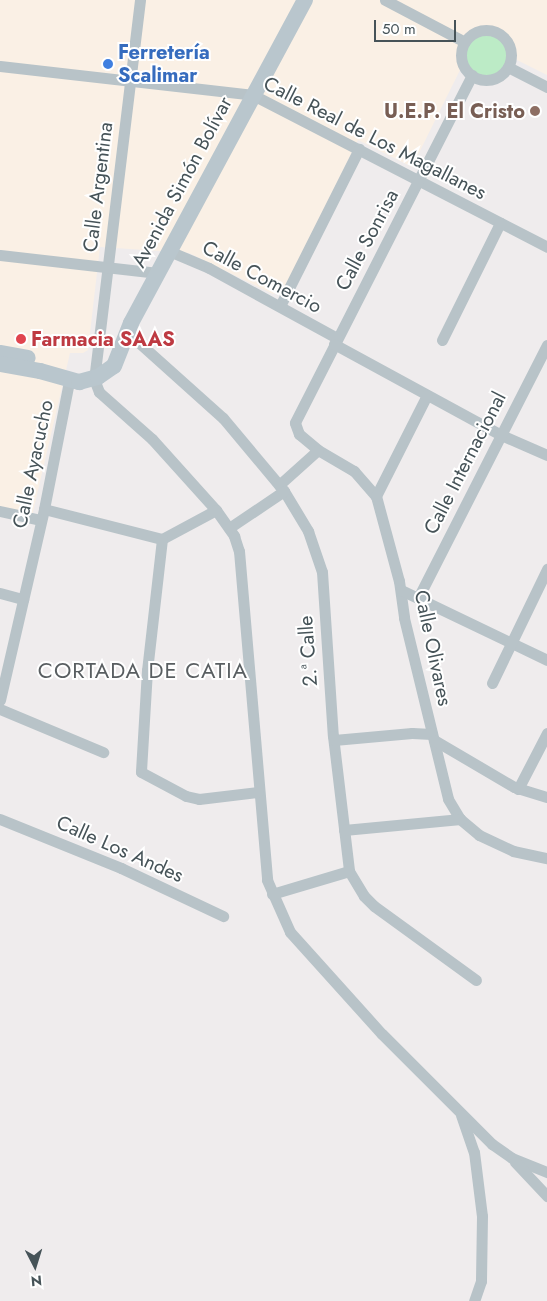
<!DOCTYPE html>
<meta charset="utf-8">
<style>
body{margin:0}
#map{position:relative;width:547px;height:1301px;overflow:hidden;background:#efeced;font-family:Jost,sans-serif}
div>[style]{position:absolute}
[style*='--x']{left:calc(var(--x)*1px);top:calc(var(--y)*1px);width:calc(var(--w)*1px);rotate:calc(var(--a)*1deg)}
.commercial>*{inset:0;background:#faf0e5}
.green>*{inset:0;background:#bcebc6}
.round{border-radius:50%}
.minor>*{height:11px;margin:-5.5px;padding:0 5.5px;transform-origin:5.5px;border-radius:5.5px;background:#b8c3c8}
.minor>.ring{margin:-5.5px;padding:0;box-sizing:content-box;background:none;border:11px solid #b8c3c8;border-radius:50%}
.secondary>*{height:16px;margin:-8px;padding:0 8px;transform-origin:8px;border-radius:8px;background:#b9c6cd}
.dots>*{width:14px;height:14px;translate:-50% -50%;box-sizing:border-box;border:2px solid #fff;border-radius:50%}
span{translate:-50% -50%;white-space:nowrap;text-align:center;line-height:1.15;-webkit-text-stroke:4px #fff;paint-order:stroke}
.shop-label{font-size:20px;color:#366cbe;font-weight:700}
.left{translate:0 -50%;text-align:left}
.education-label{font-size:20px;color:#785e54;font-weight:700}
.right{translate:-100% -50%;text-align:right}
.street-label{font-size:20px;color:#465358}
.health-label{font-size:20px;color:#be3a42;font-weight:700}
.quarter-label{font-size:22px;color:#595e61;letter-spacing:1px}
.north{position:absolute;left:10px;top:1241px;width:50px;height:50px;-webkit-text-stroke:4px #fff;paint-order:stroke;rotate:175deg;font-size:14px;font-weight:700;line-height:20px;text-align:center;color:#465358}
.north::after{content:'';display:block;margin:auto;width:18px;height:22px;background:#465358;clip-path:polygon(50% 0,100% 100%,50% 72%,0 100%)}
.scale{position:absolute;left:374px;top:20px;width:82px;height:22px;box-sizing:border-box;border:2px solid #465358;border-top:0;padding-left:6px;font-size:15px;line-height:18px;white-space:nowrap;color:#465358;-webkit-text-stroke:4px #fff;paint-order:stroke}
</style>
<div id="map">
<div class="commercial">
<div style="clip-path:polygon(0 0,547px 0,547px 75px,517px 60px,512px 41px,499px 28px,489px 26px,470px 31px,459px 46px,457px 59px,460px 70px,412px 167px,358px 140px,283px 292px,273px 294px,189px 253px,100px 247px,88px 350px,83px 353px,70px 353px,32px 516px,0 509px)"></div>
</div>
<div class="green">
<div class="round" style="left:465px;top:34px;width:42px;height:42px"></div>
</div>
<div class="minor">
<div style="--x:140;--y:0;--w:382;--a:96.9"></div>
<div style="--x:94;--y:379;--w:14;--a:69"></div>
<div style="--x:99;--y:392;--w:71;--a:41.6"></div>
<div style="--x:152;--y:439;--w:96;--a:48"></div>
<div style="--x:216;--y:510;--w:32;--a:55"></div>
<div style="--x:234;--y:536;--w:16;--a:72"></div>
<div style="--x:239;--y:551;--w:330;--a:85.1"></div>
<div style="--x:267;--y:880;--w:57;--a:66.1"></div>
<div style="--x:290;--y:932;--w:137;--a:48"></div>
<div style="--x:382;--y:1034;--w:156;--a:45"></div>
<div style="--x:492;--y:1144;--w:24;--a:35"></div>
<div style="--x:512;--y:1158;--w:38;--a:22"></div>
<div style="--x:385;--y:0;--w:90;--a:27.7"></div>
<div class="ring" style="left:461px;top:30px;width:39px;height:39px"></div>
<div style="--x:0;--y:66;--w:255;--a:6.5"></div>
<div style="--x:253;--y:95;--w:331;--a:27.3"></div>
<div style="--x:508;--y:67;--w:44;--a:27.1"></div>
<div style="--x:472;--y:75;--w:390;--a:117"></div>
<div style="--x:295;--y:423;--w:12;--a:70"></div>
<div style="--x:299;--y:434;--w:25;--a:40"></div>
<div style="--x:318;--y:450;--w:42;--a:30.3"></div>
<div style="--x:354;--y:471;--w:33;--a:49"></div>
<div style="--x:376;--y:496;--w:88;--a:74.9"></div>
<div style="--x:399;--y:581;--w:37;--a:82"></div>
<div style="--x:404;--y:618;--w:186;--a:76.3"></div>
<div style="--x:448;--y:799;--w:23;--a:59"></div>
<div style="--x:460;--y:819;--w:25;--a:40"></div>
<div style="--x:479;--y:835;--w:38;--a:25"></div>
<div style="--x:513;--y:851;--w:35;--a:12"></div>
<div style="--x:169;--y:251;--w:43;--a:23"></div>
<div style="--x:209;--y:268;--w:146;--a:28.7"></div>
<div style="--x:0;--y:255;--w:159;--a:6.5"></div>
<div style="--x:280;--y:306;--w:176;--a:-63.3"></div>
<div style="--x:127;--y:332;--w:129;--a:41.9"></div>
<div style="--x:223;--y:418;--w:95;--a:50.1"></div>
<div style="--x:284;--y:491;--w:47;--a:59"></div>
<div style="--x:308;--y:531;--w:43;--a:71.1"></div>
<div style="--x:322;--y:572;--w:164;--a:86.2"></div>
<div style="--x:333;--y:736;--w:136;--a:83.2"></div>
<div style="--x:349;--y:871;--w:29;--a:59"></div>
<div style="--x:364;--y:896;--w:14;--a:45"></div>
<div style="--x:374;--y:906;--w:126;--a:36"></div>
<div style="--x:442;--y:340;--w:131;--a:-63.6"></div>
<div style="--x:334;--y:344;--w:190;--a:28.6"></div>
<div style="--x:501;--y:435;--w:50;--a:23.5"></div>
<div style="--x:279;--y:485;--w:52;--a:-41.9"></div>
<div style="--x:376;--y:496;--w:113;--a:-63.2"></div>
<div style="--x:44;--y:509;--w:122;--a:14.3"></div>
<div style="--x:162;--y:539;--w:61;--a:-28.2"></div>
<div style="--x:0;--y:511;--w:42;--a:12.4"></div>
<div style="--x:229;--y:528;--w:66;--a:-33.9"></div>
<div style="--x:162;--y:539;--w:132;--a:96.5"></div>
<div style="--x:147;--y:670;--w:102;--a:93.4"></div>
<div style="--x:141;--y:772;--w:51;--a:28.1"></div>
<div style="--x:186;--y:796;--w:13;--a:13"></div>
<div style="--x:199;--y:799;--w:59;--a:-6.8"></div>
<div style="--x:401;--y:590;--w:162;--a:25.6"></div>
<div style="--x:0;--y:593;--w:24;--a:15"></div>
<div style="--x:418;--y:598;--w:284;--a:-63"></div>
<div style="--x:492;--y:683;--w:127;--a:-64.2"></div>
<div style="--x:0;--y:700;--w:196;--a:-77"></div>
<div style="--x:44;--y:509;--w:130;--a:-78.9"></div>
<div style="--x:0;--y:709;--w:112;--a:22.7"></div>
<div style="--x:334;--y:740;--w:78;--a:-5.1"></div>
<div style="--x:412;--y:733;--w:20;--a:3"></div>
<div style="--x:434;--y:740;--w:93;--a:30.4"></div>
<div style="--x:514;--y:787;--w:34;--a:17"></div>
<div style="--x:518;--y:789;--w:63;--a:-62.6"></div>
<div style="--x:0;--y:819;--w:131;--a:22"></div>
<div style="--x:121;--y:868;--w:113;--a:25.2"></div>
<div style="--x:344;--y:830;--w:117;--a:-5.4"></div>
<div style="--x:272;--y:894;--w:80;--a:-16.6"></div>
<div style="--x:461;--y:1115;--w:39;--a:71"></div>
<div style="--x:474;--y:1152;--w:64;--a:82.9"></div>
<div style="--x:482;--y:1216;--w:65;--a:90.9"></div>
<div style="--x:481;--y:1281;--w:21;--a:109"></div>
<div style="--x:515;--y:1162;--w:47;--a:46.7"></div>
</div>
<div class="secondary">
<div style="--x:0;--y:353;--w:28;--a:10"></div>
<div style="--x:0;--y:364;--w:41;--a:9.9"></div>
<div style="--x:40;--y:371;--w:41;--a:15.8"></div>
<div style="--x:79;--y:382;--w:20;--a:-15"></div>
<div style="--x:98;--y:377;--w:19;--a:-35"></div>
<div style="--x:114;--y:366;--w:46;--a:-68.4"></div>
<div style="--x:131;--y:323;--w:367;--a:-61.7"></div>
</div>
<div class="dots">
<div style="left:108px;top:64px;background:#3f7fe0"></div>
<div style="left:535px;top:111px;background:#8d6e63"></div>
<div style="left:21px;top:339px;background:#e0444e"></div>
</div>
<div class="shop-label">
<span class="left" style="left:118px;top:64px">Ferretería<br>Scalimar</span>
</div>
<div class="education-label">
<span class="right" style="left:525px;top:111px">U.E.P. El Cristo</span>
</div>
<div class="street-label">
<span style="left:375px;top:138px;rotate:27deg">Calle Real de Los Magallanes</span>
<span style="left:182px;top:182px;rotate:-62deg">Avenida Simón Bolívar</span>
<span style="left:98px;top:187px;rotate:-83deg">Calle Argentina</span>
<span style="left:367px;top:240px;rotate:-62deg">Calle Sonrisa</span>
<span style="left:262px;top:277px;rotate:28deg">Calle Comercio</span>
<span style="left:465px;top:463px;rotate:-63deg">Calle Internacional</span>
<span style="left:33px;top:464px;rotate:-78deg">Calle Ayacucho</span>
<span style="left:433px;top:648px;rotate:78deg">Calle Olivares</span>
<span style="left:308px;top:651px;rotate:-94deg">2.ª Calle</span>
<span style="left:120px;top:849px;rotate:24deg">Calle Los Andes</span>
</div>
<div class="health-label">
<span class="left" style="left:31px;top:339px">Farmacia SAAS</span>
</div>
<div class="quarter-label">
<span style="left:143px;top:671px">CORTADA DE CATIA</span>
</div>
<div class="north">N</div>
<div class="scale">50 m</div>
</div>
